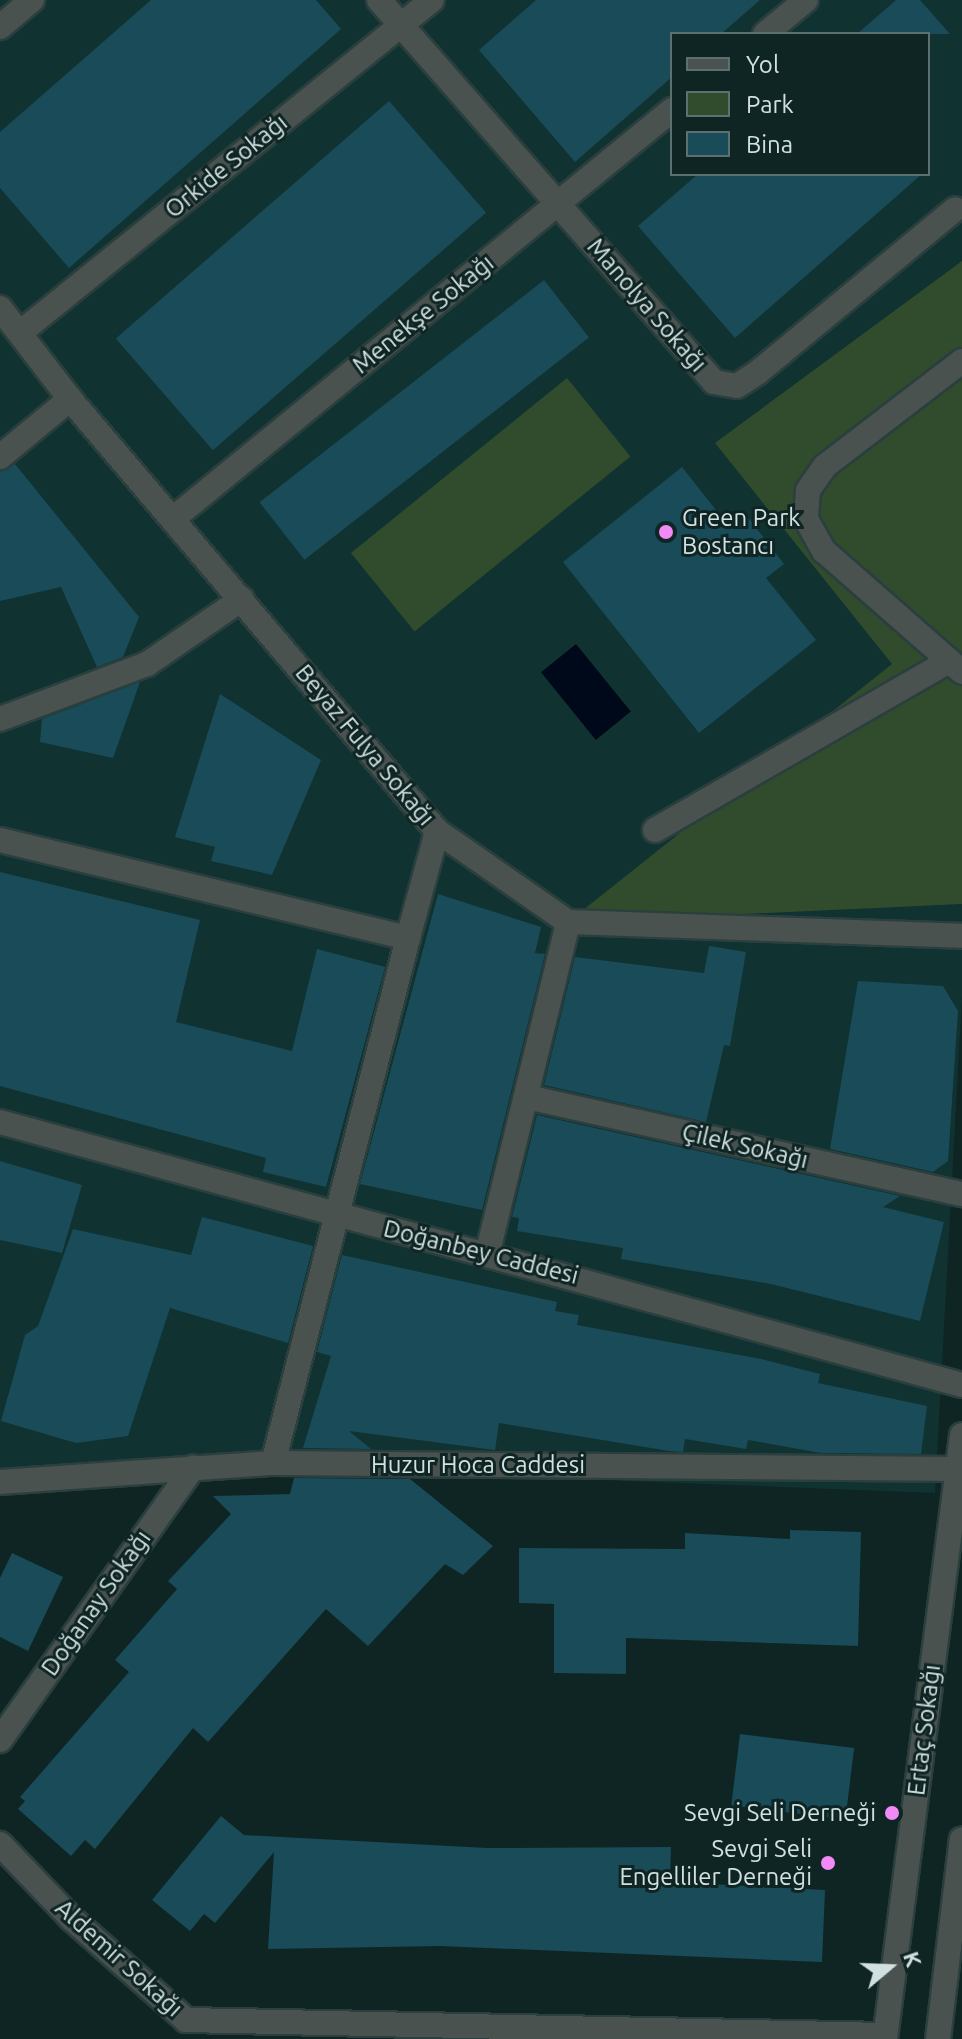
<!DOCTYPE html>
<meta charset="utf-8">
<style>
body{margin:0}
#map{position:relative;width:962px;height:2039px;overflow:hidden;background:#0e2524;font-family:Ubuntu,sans-serif}
div>[style]{position:absolute}
[style*='--x']{left:calc(var(--x)*1px);top:calc(var(--y)*1px);width:calc(var(--w)*1px);rotate:calc(var(--a)*1deg)}
.built>*{inset:0;background:#103231}
.green>*{inset:0;background:#314b2d;transform-origin:0 0}
.water>*{inset:0;background:#000919;transform-origin:0 0}
.building>*{inset:0;background:#194b59;transform-origin:0 0}
.roads{filter:drop-shadow(2px 0 #2a3f3e) drop-shadow(-2px 0 #2a3f3e) drop-shadow(0 2px #2a3f3e) drop-shadow(0 -2px #2a3f3e)}
.minor>*{height:24px;margin:-12px;padding:0 12px;transform-origin:12px;border-radius:12px;background:#4a524f}
.dots>*{width:22px;height:22px;translate:-50% -50%;box-sizing:border-box;border:4px solid #0e2524;border-radius:50%}
span{translate:-50% -50%;white-space:nowrap;text-align:center;line-height:1.15;-webkit-text-stroke:6px #0e2524;paint-order:stroke}
.street-label{font-size:24px;color:#d3e0e0}
.poi-label{font-size:24px;color:#d3e0e0}
.left{translate:0 -50%;text-align:left}
.right{translate:-100% -50%;text-align:right}
.legend{position:absolute;left:670px;top:32px;width:260px;height:144px;box-sizing:border-box;background:#0e2524;border:2px solid #5d706f;margin:0;padding:10px 14px;list-style:none;font-size:24px;color:#d3e0e0}
.legend li{display:flex;align-items:center;gap:16px;height:40px}
.legend b{width:40px;border:2px solid #5d706f}
.north{position:absolute;left:850px;top:1927px;width:80px;height:80px;-webkit-text-stroke:6px #0e2524;paint-order:stroke;rotate:71deg;font-size:22px;font-weight:700;line-height:32px;text-align:center;color:#d3e0e0}
.north::after{content:'';display:block;margin:auto;width:28px;height:36px;background:#d3e0e0;clip-path:polygon(50% 0,100% 100%,50% 72%,0 100%)}
</style>
<div id="map">
<div class="built">
<div style="clip-path:polygon(evenodd,0 0,962px 0,962px 997px,935px 1493px,501px 1476px,159px 1476px,0 1495px,0 0,672px 34px,928px 34px,928px 174px,672px 174px,672px 34px)"></div>
</div>
<div class="green">
<div style="clip-path:polygon(962px 261px,962px 904px,568px 922px,892px 664px,715px 443px)"></div>
<div style="left:567px;top:378px;width:101px;height:278px;rotate:51deg"></div>
</div>
<div class="water">
<div style="left:576px;top:644px;width:87px;height:45px;rotate:51deg"></div>
</div>
<div class="building">
<div style="clip-path:polygon(151px 0,316px 0,341px 29px,69px 268px,0 188px,0 132px)"></div>
<div style="clip-path:polygon(536px 0,760px 0,721px 34px,672px 34px,672px 77px,575px 162px,479px 50px)"></div>
<div style="clip-path:polygon(896px 0,920px 0,950px 34px,857px 34px)"></div>
<div style="left:389px;top:101px;width:148px;height:362px;rotate:49deg"></div>
<div style="clip-path:polygon(698px 174px,922px 174px,735px 338px,638px 226px)"></div>
<div style="left:544px;top:280px;width:73px;height:361px;rotate:52deg"></div>
<div style="clip-path:polygon(15px 464px,139px 617px,123px 657px,97px 667px,61px 587px,0 601px,0 472px)"></div>
<div style="clip-path:polygon(682px 467px,731px 529px,747px 516px,784px 564px,766px 578px,816px 640px,699px 733px,563px 562px)"></div>
<div style="clip-path:polygon(140px 682px,113px 758px,40px 742px,42px 719px)"></div>
<div style="clip-path:polygon(220px 694px,321px 760px,272px 875px,211px 861px,215px 847px,175px 837px)"></div>
<div style="clip-path:polygon(0 872px,200px 920px,176px 1022px,292px 1051px,317px 949px,385px 967px,326px 1187px,263px 1172px,266px 1158px,0 1086px)"></div>
<div style="clip-path:polygon(438px 894px,541px 927px,535px 953px,545px 954px,482px 1210px,360px 1184px)"></div>
<div style="clip-path:polygon(709px 946px,746px 952px,730px 1046px,724px 1045px,706px 1122px,544px 1085px,575px 957px,704px 973px)"></div>
<div style="clip-path:polygon(858px 981px,943px 986px,958px 1011px,948px 1161px,933px 1172px,830px 1149px)"></div>
<div style="clip-path:polygon(537px 1115px,900px 1196px,883px 1207px,944px 1222px,920px 1321px,771px 1284px,621px 1259px,623px 1248px,517px 1231px,519px 1218px,512px 1217px)"></div>
<div style="clip-path:polygon(0 1161px,82px 1185px,62px 1253px,0 1240px)"></div>
<div style="clip-path:polygon(202px 1217px,313px 1246px,288px 1343px,170px 1308px,128px 1436px,76px 1443px,1px 1421px,25px 1335px,38px 1326px,73px 1229px,191px 1255px)"></div>
<div style="clip-path:polygon(342px 1255px,557px 1302px,555px 1311px,579px 1315px,577px 1325px,761px 1359px,820px 1374px,818px 1383px,927px 1406px,921px 1454px,821px 1453px,748px 1440px,746px 1449px,685px 1439px,683px 1452px,669px 1451px,499px 1423px,495px 1450px,349px 1431px,371px 1449px,303px 1448px,331px 1356px,317px 1352px)"></div>
<div style="clip-path:polygon(294px 1478px,410px 1479px,493px 1546px,463px 1575px,445px 1564px,368px 1646px,326px 1609px,208px 1742px,193px 1728px,95px 1849px,85px 1840px,71px 1856px,18px 1809px,25px 1801px,20px 1797px,129px 1672px,115px 1660px,177px 1589px,168px 1581px,231px 1514px,213px 1496px,290px 1494px)"></div>
<div style="clip-path:polygon(790px 1530px,861px 1532px,858px 1646px,626px 1638px,626px 1674px,554px 1673px,554px 1604px,519px 1603px,519px 1548px,685px 1549px,685px 1533px,790px 1539px)"></div>
<div style="clip-path:polygon(12px 1553px,63px 1577px,28px 1651px,0 1637px,0 1578px)"></div>
<div style="left:740px;top:1734px;width:115px;height:72px;rotate:7deg"></div>
<div style="clip-path:polygon(221px 1816px,244px 1835px,487px 1848px,671px 1847px,670px 1882px,825px 1890px,822px 1962px,440px 1946px,268px 1949px,274px 1852px,215px 1923px,204px 1914px,190px 1931px,152px 1900px)"></div>
</div>
<div class="roads">
<div class="minor">
<div style="--x:379;--y:0;--w:508;--a:48.75"></div>
<div style="--x:714;--y:382;--w:23;--a:10"></div>
<div style="--x:737;--y:386;--w:24;--a:-33"></div>
<div style="--x:757;--y:373;--w:257;--a:-39.6"></div>
<div style="--x:0;--y:27;--w:42;--a:-40.2"></div>
<div style="--x:765;--y:34;--w:53;--a:-39.7"></div>
<div style="--x:0;--y:308;--w:115;--a:52.4"></div>
<div style="--x:70;--y:399;--w:567;--a:49.65"></div>
<div style="--x:437;--y:831;--w:160;--a:34.8"></div>
<div style="--x:568;--y:922;--w:394;--a:2"></div>
<div style="--x:21;--y:332;--w:528;--a:-38.93"></div>
<div style="--x:962;--y:361;--w:173;--a:142.5"></div>
<div style="--x:825;--y:466;--w:29;--a:125"></div>
<div style="--x:808;--y:490;--w:29;--a:94"></div>
<div style="--x:806;--y:519;--w:37;--a:61"></div>
<div style="--x:824;--y:551;--w:184;--a:41.2"></div>
<div style="--x:0;--y:457;--w:91;--a:-39.6"></div>
<div style="--x:174;--y:518;--w:644;--a:-39.33"></div>
<div style="--x:0;--y:719;--w:157;--a:-20.5"></div>
<div style="--x:147;--y:664;--w:115;--a:-34.4"></div>
<div style="--x:655;--y:830;--w:339;--a:-29.9"></div>
<div style="--x:0;--y:840;--w:420;--a:13.5"></div>
<div style="--x:408;--y:938;--w:542;--a:104.42"></div>
<div style="--x:408;--y:938;--w:111;--a:-74.8"></div>
<div style="--x:527;--y:1097;--w:446;--a:12.6"></div>
<div style="--x:0;--y:1122;--w:997;--a:15.29"></div>
<div style="--x:488;--y:1251;--w:339;--a:-76.3"></div>
<div style="--x:0;--y:1482;--w:274;--a:-4"></div>
<div style="--x:273;--y:1463;--w:689;--a:0.5"></div>
<div style="--x:0;--y:1740;--w:334;--a:-54.7"></div>
<div style="--x:0;--y:1844;--w:104;--a:46.2"></div>
<div style="--x:72;--y:1919;--w:152;--a:41.5"></div>
<div style="--x:186;--y:2020;--w:699;--a:1.23"></div>
<div style="--x:885;--y:2039;--w:609;--a:-82.73"></div>
<div style="--x:938;--y:2039;--w:201;--a:-83.2"></div>
</div>
</div>
<div class="dots">
<div style="left:666px;top:532px;background:#f18af4"></div>
<div style="left:892px;top:1813px;background:#f18af4"></div>
<div style="left:828px;top:1863px;background:#f18af4"></div>
</div>
<div class="street-label">
<span style="left:226px;top:166px;rotate:-39deg">Orkide Sokağı</span>
<span style="left:647px;top:305px;rotate:49deg">Manolya Sokağı</span>
<span style="left:423px;top:314px;rotate:-39deg">Menekşe Sokağı</span>
<span style="left:365px;top:745px;rotate:50deg">Beyaz Fulya Sokağı</span>
<span style="left:745px;top:1146px;rotate:13deg">Çilek Sokağı</span>
<span style="left:481px;top:1252px;rotate:14deg">Doğanbey Caddesi</span>
<span style="left:478px;top:1465px">Huzur Hoca Caddesi</span>
<span style="left:96px;top:1603px;rotate:-55deg">Doğanay Sokağı</span>
<span style="left:924px;top:1730px;rotate:-83deg">Ertaç Sokağı</span>
<span style="left:119px;top:1958px;rotate:42deg">Aldemir Sokağı</span>
</div>
<div class="poi-label">
<span class="left" style="left:682px;top:532px">Green Park<br>Bostancı</span>
<span class="right" style="left:876px;top:1813px">Sevgi Seli Derneği</span>
<span class="right" style="left:812px;top:1863px">Sevgi Seli<br>Engelliler Derneği</span>
</div>
<ul class="legend">
<li><b style="height:10px;background:#4a524f"></b>Yol</li>
<li><b style="height:22px;background:#314b2d"></b>Park</li>
<li><b style="height:22px;background:#194b59"></b>Bina</li>
</ul>
<div class="north">K</div>
</div>
